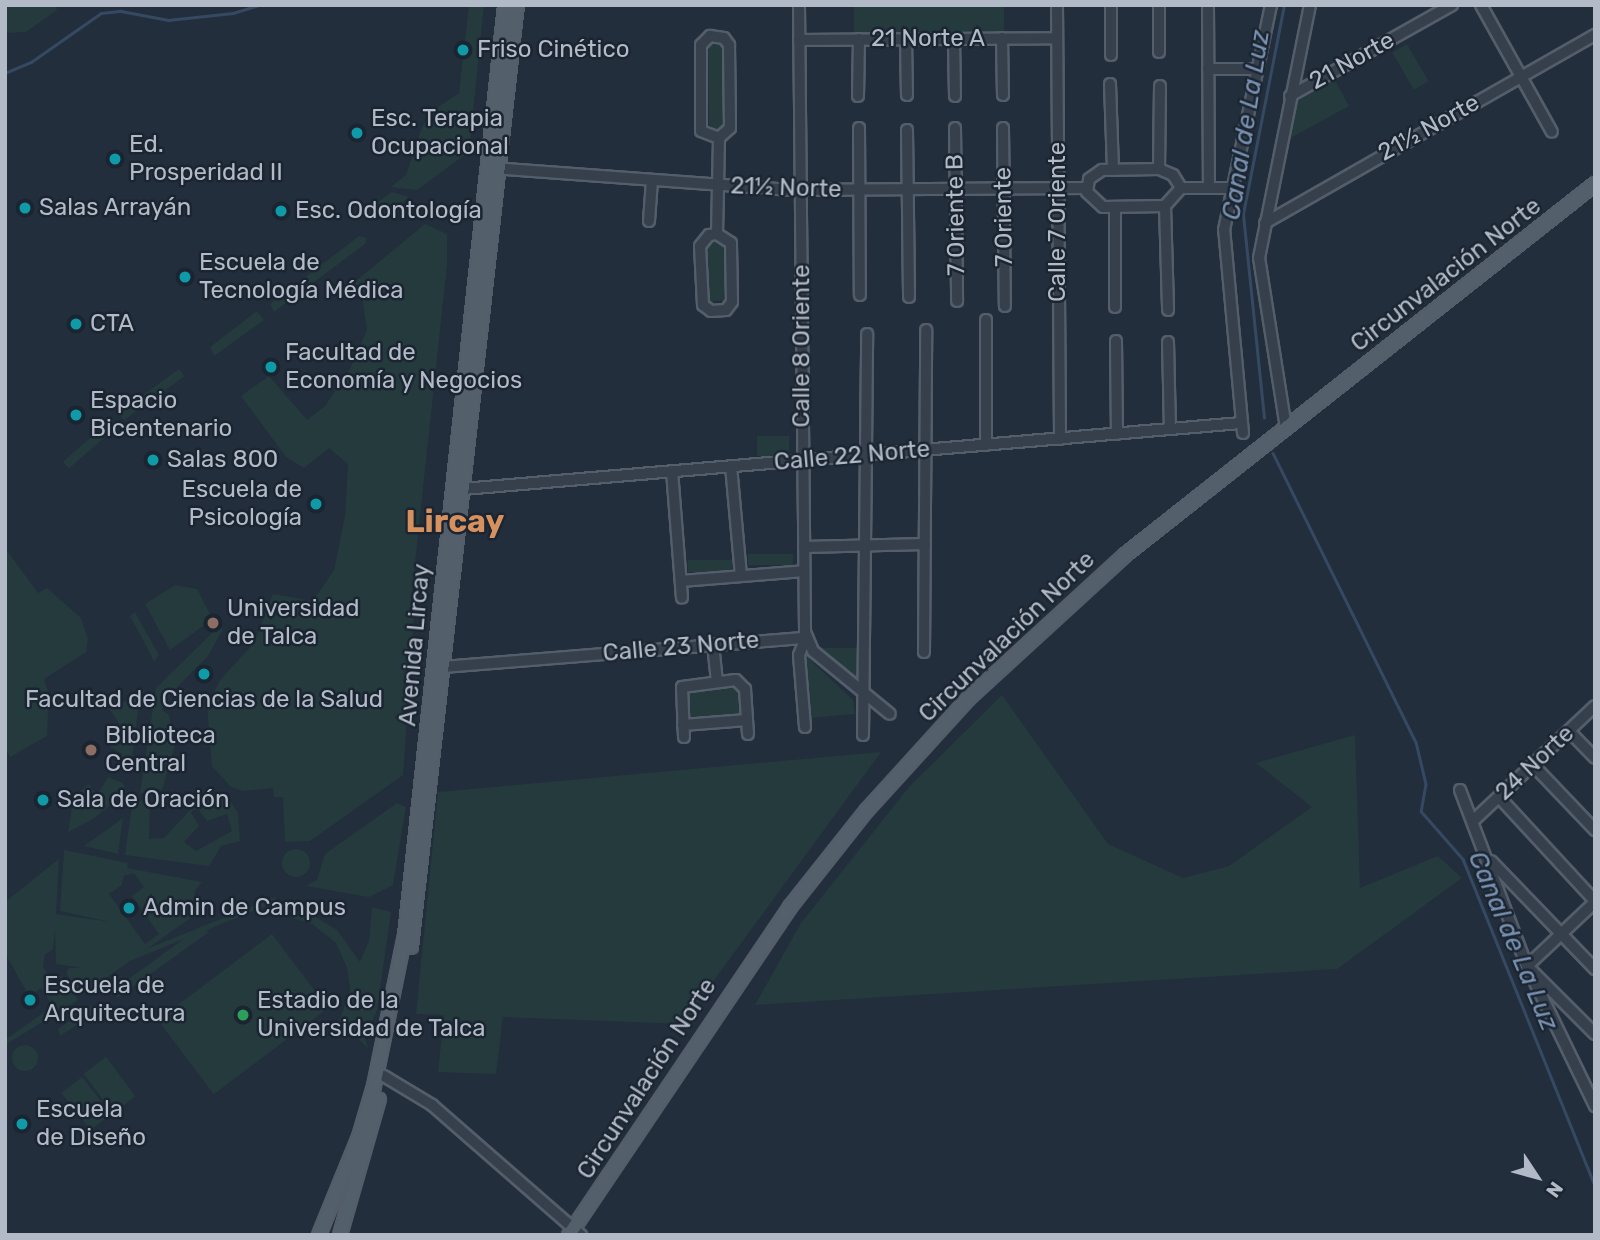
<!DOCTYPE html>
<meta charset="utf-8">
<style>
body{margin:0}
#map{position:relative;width:1600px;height:1240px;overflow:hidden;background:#222e3c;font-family:Rubik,sans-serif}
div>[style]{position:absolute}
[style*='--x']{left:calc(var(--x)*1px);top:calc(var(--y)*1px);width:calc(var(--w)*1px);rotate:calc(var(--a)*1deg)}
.green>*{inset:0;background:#243a3d;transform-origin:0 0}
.round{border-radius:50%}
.stream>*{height:2.5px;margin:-1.25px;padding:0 1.25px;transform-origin:1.25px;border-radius:1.25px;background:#364963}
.roads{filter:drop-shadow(2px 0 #545d6a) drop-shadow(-2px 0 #545d6a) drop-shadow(0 2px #545d6a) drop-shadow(0 -2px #545d6a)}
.minor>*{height:10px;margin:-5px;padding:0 5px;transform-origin:5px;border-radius:5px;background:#36404c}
.major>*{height:12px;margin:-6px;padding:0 6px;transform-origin:6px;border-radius:6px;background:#545f6c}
.dots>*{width:19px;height:19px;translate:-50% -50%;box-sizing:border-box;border:4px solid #1b2531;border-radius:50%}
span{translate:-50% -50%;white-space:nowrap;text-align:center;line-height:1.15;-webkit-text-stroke:5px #1b2531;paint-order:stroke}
.street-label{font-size:24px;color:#b2bac8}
.poi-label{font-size:24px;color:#b2bac8}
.left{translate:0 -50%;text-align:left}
.right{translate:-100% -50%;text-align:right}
.water-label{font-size:26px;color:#7991b0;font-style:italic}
.district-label{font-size:32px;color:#d6915f;font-weight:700}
.frame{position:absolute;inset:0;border:7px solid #b2bac8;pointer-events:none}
.north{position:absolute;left:1502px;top:1142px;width:70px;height:70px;-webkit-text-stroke:5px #1b2531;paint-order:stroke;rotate:126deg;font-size:19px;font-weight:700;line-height:28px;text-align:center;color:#b2bac8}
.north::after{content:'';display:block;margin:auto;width:24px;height:32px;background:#b2bac8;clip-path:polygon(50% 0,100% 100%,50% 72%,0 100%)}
</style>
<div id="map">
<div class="green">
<div style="clip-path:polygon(5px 5px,55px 5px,57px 10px,26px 32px,5px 33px)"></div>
<div style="clip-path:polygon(469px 5px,484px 5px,469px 152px,417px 190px,391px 187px,406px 175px,422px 127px,434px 110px,459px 93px)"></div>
<div style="left:854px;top:5px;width:150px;height:29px"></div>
<div style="clip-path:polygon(724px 42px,726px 121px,718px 135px,709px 124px,708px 43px)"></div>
<div style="left:1407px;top:44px;width:43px;height:17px;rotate:60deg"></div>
<div style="clip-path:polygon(1335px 80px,1349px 106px,1287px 140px,1295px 102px)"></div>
<div style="clip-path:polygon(392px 192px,409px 197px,393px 210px,372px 206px)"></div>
<div style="clip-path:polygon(425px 224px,447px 234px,447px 265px,411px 600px,414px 616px,403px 775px,310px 841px,285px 842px,283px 797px,274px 797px,273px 788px,243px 791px,231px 787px,212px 766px,207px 705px,221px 679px,254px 643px,273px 594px,313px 601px,334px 570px,345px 516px,348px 464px,329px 448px,304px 468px,286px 457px,241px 396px,269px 376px,307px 420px,325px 406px,350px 369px,367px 330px,363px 302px,351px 285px)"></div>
<div style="clip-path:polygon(359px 236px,367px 238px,365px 244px,274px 312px,270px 304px)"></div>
<div style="clip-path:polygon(719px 237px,729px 246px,728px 300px,706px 302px,707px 245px)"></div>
<div style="clip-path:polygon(257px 311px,264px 320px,214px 356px,210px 347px)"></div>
<div style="left:179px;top:369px;width:9px;height:75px;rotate:54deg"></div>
<div style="left:112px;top:419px;width:9px;height:65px;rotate:49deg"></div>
<div style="left:757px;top:436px;width:32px;height:20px"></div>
<div style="clip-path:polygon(5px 548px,38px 593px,47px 588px,81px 618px,88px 639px,86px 652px,44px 679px,49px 694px,47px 736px,10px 757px,5px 749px)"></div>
<div style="left:793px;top:554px;width:11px;height:45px;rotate:90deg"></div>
<div style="left:732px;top:560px;width:12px;height:44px;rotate:90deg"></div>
<div style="clip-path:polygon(175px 585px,197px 589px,211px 616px,210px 621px,170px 650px,145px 604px)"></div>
<div style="clip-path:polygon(135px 612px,159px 655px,154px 661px,130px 616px)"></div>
<div style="clip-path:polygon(218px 627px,223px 629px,208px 656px,167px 697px,162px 710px,169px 715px,175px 745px,162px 790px,151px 788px,151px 797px,140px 793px,156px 688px)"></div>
<div style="clip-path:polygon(818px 648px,858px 648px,859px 683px)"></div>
<div style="clip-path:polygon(805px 655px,853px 700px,855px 714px,810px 718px)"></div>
<div style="left:739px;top:686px;width:29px;height:54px;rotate:86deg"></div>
<div style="clip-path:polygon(140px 695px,131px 766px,127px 771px,116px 770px,122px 754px,110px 747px,120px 725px,109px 708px)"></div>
<div style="clip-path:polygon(1002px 695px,1108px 844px,1183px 878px,1229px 866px,1312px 807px,1256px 763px,1355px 735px,1360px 888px,1438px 856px,1462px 878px,1337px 969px,755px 1005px,801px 923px,909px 787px)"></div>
<div style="clip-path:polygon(881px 752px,682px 1024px,503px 1017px,496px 1074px,438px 1072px,444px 1015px,416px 1014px,438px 792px)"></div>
<div style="clip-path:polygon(108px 777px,123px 783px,126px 792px,93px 819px,68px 832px,74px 796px,89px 784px,97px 796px)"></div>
<div style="clip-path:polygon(evenodd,225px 793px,238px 813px,240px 841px,221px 846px,209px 866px,125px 855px,133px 799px,150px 802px,149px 839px,164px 838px,190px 810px,225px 793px,197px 808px,207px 821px,227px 814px,232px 831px,196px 851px,184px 842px,199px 826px,191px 812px,197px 808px)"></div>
<div style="clip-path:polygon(397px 803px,406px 807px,393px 885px,369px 897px,306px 886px,317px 880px,325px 854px)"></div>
<div style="clip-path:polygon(123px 818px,118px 854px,84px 846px)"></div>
<div class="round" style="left:282px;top:849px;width:28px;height:28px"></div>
<div style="clip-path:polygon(evenodd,64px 850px,128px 863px,127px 868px,202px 882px,195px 891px,192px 917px,82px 995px,66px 973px,69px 968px,83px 968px,56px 964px,55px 929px,53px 949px,45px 955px,43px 966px,48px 975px,61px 976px,78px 1000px,5px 1045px,5px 1040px,53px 1006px,41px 988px,29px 996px,5px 953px,5px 902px,59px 859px,56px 914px,110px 922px,60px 911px,64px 850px,134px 873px,144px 887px,132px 896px,159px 934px,145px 944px,109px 894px,122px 885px,124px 876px,134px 873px)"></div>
<div style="left:275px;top:897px;width:5px;height:182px;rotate:68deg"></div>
<div style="clip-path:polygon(296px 905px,337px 930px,360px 962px,369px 941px,372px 907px,391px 912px,377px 1010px,365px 1038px,368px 1048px,350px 1031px,335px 1033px,350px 990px,347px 967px,336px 943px,312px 924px,292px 918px)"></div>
<div style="left:203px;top:925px;width:9px;height:112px;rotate:54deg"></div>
<div style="left:272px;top:934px;width:93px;height:143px;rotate:53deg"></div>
<div style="clip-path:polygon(92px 1005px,97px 1012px,60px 1036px,58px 1029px)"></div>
<div class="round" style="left:12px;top:1045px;width:26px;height:26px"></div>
<div style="left:106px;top:1057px;width:49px;height:28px;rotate:53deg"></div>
<div style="left:82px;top:1077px;width:47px;height:26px;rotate:52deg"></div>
</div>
<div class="stream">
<div style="--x:5;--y:73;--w:28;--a:-23"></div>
<div style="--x:31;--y:62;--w:85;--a:-35"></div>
<div style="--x:101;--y:13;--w:20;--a:-6"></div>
<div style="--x:121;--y:11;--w:48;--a:10.8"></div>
<div style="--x:168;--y:20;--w:65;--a:-6.1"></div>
<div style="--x:233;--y:13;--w:28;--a:-17"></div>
<div style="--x:1264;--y:418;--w:205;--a:-95.9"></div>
<div style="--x:1243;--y:214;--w:213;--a:-78.9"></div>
<div style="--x:1273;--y:453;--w:322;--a:63.7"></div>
<div style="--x:1416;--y:742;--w:43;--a:76.6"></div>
<div style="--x:1426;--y:784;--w:27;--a:100"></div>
<div style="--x:1421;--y:811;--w:64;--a:48.8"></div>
<div style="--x:1463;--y:859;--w:353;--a:68"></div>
</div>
<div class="roads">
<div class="minor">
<div style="--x:799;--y:5;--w:627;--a:89.45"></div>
<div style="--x:805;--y:632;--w:21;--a:67"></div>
<div style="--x:813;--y:651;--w:99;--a:39.3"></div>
<div style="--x:1057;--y:5;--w:434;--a:89.6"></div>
<div style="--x:1111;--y:5;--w:50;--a:90"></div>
<div style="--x:1159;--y:5;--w:47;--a:90"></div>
<div style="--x:1208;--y:5;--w:183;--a:89.7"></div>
<div style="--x:1481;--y:5;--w:145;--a:60.8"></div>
<div style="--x:710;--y:36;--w:14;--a:8"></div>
<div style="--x:724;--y:38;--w:9;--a:54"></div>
<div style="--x:729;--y:45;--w:83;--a:89.3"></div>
<div style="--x:730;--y:128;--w:15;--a:138"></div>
<div style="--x:719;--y:138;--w:19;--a:-159"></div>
<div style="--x:701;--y:131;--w:86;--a:-90"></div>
<div style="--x:701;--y:45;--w:13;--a:-45"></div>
<div style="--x:1002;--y:38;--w:57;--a:89"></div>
<div style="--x:906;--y:39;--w:56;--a:89"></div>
<div style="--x:954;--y:39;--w:57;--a:89"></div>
<div style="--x:799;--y:40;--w:258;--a:-0.4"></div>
<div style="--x:1208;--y:69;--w:48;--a:0"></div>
<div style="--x:1110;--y:84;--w:86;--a:88"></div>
<div style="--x:858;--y:96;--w:57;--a:-89"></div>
<div style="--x:1290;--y:96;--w:186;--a:-29.3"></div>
<div style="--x:859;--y:128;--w:167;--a:89.7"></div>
<div style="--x:955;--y:128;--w:173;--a:89.3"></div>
<div style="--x:1003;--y:128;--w:178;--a:89.4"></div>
<div style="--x:907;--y:130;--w:167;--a:89.3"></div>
<div style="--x:492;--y:168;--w:300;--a:4.2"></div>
<div style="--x:791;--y:190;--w:295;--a:-0.4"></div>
<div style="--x:1159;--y:169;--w:15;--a:23"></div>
<div style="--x:1173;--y:175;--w:15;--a:58"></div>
<div style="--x:1181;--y:188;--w:24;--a:132"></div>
<div style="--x:1165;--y:206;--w:62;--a:179.1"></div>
<div style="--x:1103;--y:207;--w:22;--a:-137"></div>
<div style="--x:1087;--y:192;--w:13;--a:-81"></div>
<div style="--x:1089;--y:179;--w:16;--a:-35"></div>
<div style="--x:1102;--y:170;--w:57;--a:-1"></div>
<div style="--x:1159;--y:169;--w:83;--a:-89.3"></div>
<div style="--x:1181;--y:188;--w:50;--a:0"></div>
<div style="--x:1165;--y:206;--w:104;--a:88.3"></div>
<div style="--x:1115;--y:207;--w:100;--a:90"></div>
<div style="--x:649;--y:221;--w:41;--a:-85.8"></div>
<div style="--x:1265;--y:223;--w:380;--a:-29.7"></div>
<div style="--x:717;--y:234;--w:8;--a:173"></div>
<div style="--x:709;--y:235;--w:14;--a:129"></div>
<div style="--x:700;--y:246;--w:59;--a:87.1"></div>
<div style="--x:703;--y:305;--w:10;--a:37"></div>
<div style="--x:711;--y:311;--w:15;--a:-4"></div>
<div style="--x:726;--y:310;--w:10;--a:-53"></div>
<div style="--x:732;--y:302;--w:59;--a:-91"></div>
<div style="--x:731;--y:243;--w:17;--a:-147"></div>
<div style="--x:717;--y:234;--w:96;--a:-88.8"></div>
<div style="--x:986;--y:320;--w:125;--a:90"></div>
<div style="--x:1116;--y:341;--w:93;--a:89.4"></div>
<div style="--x:1168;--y:342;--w:87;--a:88.7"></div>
<div style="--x:1286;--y:428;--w:172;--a:-99"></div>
<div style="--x:1259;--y:258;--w:258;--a:-78.6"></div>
<div style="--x:1243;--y:433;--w:204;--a:-95.3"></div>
<div style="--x:1224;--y:230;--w:230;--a:-78.2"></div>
<div style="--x:731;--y:466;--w:110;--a:84.8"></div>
<div style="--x:672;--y:471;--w:127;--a:85.5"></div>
<div style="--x:463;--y:489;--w:781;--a:-4.85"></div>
<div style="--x:804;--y:547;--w:121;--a:-1.4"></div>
<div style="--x:681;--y:581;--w:123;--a:-4.6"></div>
<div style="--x:713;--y:644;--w:38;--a:84"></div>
<div style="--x:924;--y:652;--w:322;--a:-89.6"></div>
<div style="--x:443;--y:667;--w:364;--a:-4.6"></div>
<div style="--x:683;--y:725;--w:64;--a:-4.5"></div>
<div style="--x:805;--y:727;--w:72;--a:-94.8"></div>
<div style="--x:799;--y:655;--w:18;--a:-68"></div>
<div style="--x:1569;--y:731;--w:37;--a:46"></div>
<div style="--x:863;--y:735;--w:401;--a:-89.4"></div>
<div style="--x:684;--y:737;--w:50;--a:-92.3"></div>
<div style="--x:682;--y:687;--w:54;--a:-7.4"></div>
<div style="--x:736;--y:680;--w:13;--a:45"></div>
<div style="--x:745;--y:689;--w:45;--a:86.2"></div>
<div style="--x:1533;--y:765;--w:90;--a:46.4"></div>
<div style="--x:1460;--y:790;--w:188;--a:69.2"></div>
<div style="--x:1527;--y:966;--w:156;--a:64.1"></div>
<div style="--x:1499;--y:797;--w:142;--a:47.3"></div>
<div style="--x:1474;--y:820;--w:166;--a:-43.3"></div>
<div style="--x:1491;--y:861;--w:150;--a:46.1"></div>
<div style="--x:1595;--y:902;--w:93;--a:136.7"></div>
<div style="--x:1527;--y:966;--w:96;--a:45"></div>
<div style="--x:384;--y:1076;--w:56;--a:31.1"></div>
<div style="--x:432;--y:1105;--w:198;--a:41.1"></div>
</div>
<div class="major">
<div style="--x:411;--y:947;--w:948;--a:-83.58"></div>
<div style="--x:319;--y:1235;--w:106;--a:-67.8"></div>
<div style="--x:359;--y:1137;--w:53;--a:-73.6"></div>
<div style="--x:374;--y:1086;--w:154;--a:-78.4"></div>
<div style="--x:405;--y:935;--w:935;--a:-83.86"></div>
<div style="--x:340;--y:1235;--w:141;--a:-74"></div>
<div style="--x:569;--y:1235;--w:396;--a:-56"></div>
<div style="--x:790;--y:907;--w:124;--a:-51.6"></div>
<div style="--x:867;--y:810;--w:151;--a:-47.7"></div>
<div style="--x:969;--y:698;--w:212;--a:-42.5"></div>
<div style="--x:1125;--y:555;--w:599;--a:-38.29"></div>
</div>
</div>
<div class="dots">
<div style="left:463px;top:50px;background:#0f9aa8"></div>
<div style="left:357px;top:133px;background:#0f9aa8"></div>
<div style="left:115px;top:159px;background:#0f9aa8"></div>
<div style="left:25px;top:208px;background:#0f9aa8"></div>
<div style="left:281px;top:211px;background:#0f9aa8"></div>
<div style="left:185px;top:277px;background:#0f9aa8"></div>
<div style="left:76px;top:324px;background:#0f9aa8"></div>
<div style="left:271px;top:367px;background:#0f9aa8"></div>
<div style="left:76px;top:415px;background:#0f9aa8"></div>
<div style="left:153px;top:460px;background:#0f9aa8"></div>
<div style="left:316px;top:504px;background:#0f9aa8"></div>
<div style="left:213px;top:623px;background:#8d6e63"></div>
<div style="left:204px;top:674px;background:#0f9aa8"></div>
<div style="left:91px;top:750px;background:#8d6e63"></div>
<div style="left:43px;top:800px;background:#0f9aa8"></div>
<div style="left:129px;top:908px;background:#0f9aa8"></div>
<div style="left:30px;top:1000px;background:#0f9aa8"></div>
<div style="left:243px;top:1015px;background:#2e9e5b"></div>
<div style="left:22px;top:1124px;background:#0f9aa8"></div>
</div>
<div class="street-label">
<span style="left:928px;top:39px">21 Norte A</span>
<span style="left:1352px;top:61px;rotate:-29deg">21 Norte</span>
<span style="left:1429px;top:128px;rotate:-29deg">21½ Norte</span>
<span style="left:786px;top:188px;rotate:2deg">21½ Norte</span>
<span style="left:956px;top:215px;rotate:-91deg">7 Oriente B</span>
<span style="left:1004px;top:217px;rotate:-91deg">7 Oriente</span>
<span style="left:1058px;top:222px;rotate:-90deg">Calle 7 Oriente</span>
<span style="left:1446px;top:275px;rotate:-38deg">Circunvalación Norte</span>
<span style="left:802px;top:346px;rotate:-90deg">Calle 8 Oriente</span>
<span style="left:852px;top:456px;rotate:-5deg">Calle 22 Norte</span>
<span style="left:1007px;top:637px;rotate:-44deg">Circunvalación Norte</span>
<span style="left:415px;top:645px;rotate:-85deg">Avenida Lircay</span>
<span style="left:681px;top:647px;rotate:-5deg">Calle 23 Norte</span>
<span style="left:1535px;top:763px;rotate:-43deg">24 Norte</span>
<span style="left:647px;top:1079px;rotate:-57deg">Circunvalación Norte</span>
</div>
<div class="poi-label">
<span class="left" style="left:477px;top:50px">Friso Cinético</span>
<span class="left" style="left:371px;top:133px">Esc. Terapia<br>Ocupacional</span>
<span class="left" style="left:129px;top:159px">Ed.<br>Prosperidad II</span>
<span class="left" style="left:39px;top:208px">Salas Arrayán</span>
<span class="left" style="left:295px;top:211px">Esc. Odontología</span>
<span class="left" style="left:199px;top:277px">Escuela de<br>Tecnología Médica</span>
<span class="left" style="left:90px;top:324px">CTA</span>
<span class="left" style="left:285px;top:367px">Facultad de<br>Economía y Negocios</span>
<span class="left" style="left:90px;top:415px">Espacio<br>Bicentenario</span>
<span class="left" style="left:167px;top:460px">Salas 800</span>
<span class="right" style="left:302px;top:504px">Escuela de<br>Psicología</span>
<span class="left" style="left:227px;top:623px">Universidad<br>de Talca</span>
<span style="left:204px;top:700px">Facultad de Ciencias de la Salud</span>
<span class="left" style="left:105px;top:750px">Biblioteca<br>Central</span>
<span class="left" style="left:57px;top:800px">Sala de Oración</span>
<span class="left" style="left:143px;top:908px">Admin de Campus</span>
<span class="left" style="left:44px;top:1000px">Escuela de<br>Arquitectura</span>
<span class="left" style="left:257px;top:1015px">Estadio de la<br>Universidad de Talca</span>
<span class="left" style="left:36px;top:1124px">Escuela<br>de Diseño</span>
</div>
<div class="water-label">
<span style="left:1246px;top:125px;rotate:-81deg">Canal de La Luz</span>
<span style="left:1513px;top:941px;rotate:67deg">Canal de La Luz</span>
</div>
<div class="district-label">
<span style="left:455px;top:521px">Lircay</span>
</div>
<div class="frame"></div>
<div class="north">N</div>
</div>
